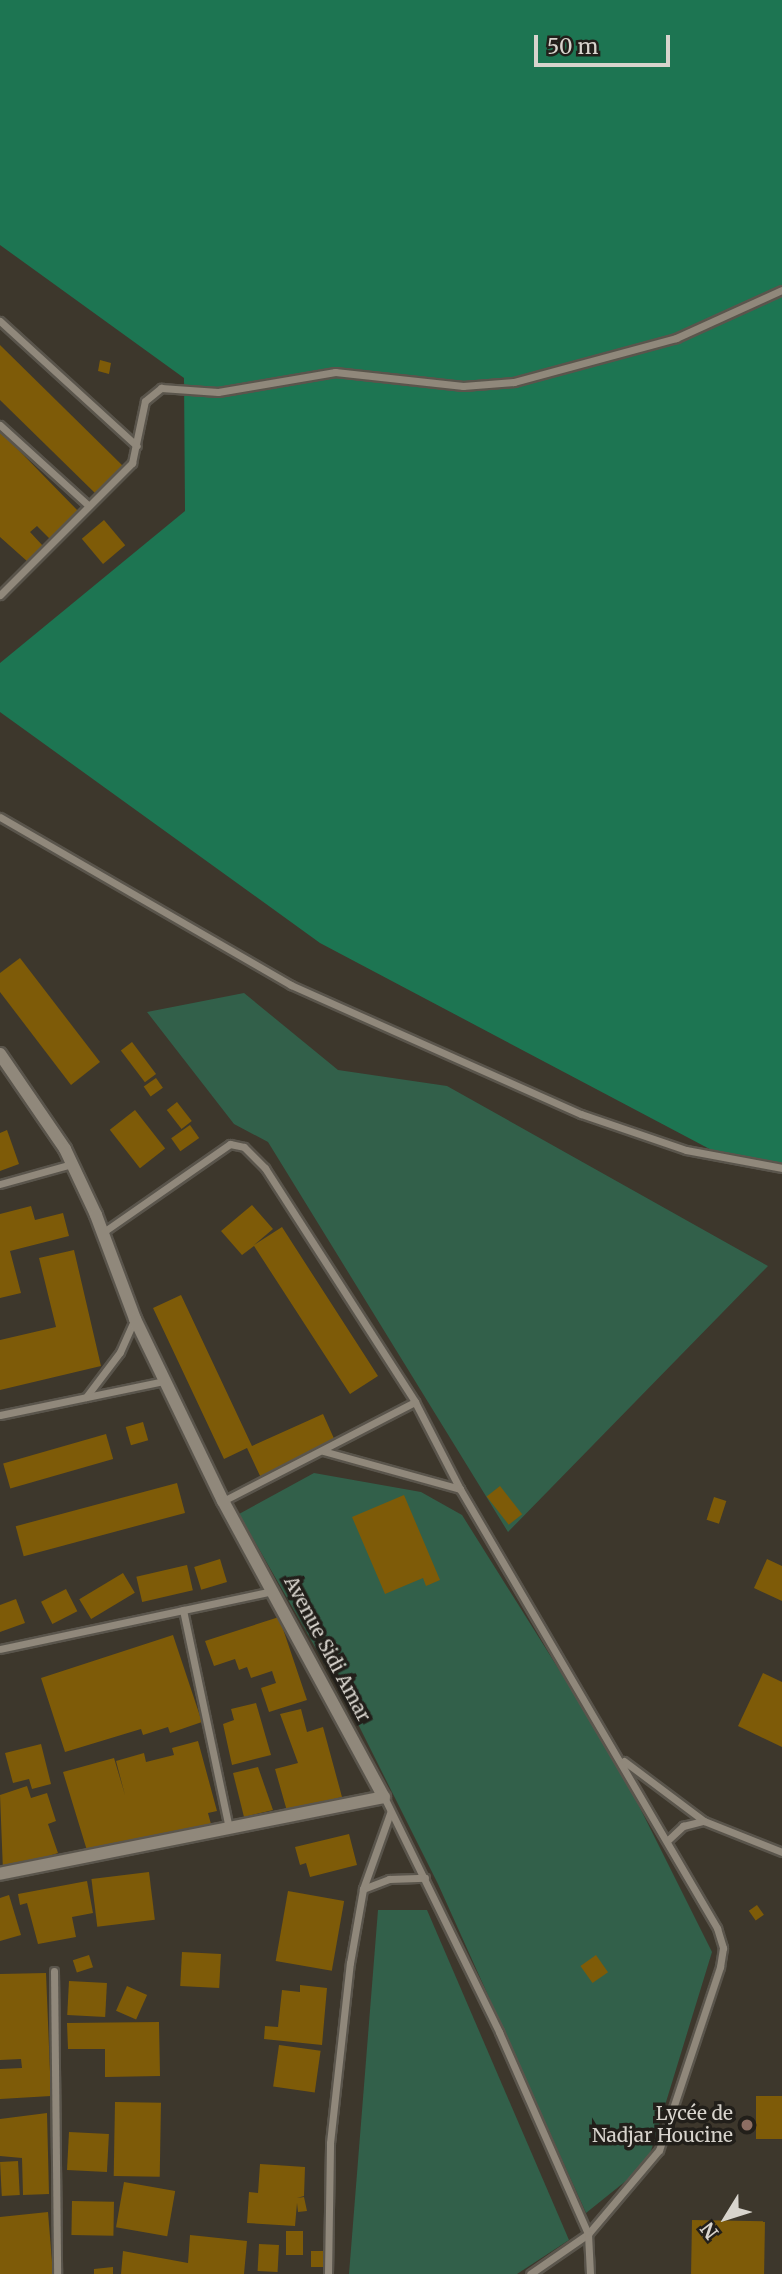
<!DOCTYPE html>
<meta charset="utf-8">
<style>
body{margin:0}
#map{position:relative;width:782px;height:2274px;overflow:hidden;background:#3d372c;font-family:Merriweather,serif}
div>[style]{position:absolute}
[style*='--x']{left:calc(var(--x)*1px);top:calc(var(--y)*1px);width:calc(var(--w)*1px);rotate:calc(var(--a)*1deg)}
.green>*{inset:0;background:#32604a}
.forest>*{inset:0;background:#1d7552}
.building>*{inset:0;background:#7e5b08;transform-origin:0 0}
.roads{filter:drop-shadow(2px 0 #5a554c) drop-shadow(-2px 0 #5a554c) drop-shadow(0 2px #5a554c) drop-shadow(0 -2px #5a554c)}
.minor>*{height:7px;margin:-3.5px;padding:0 3.5px;transform-origin:3.5px;border-radius:3.5px;background:#90887b}
.tertiary>*{height:12px;margin:-6px;padding:0 6px;transform-origin:6px;border-radius:6px;background:#90887b}
.dots>*{width:19px;height:19px;translate:-50% -50%;box-sizing:border-box;border:4px solid #221f1a;border-radius:50%}
span{translate:-50% -50%;white-space:nowrap;text-align:center;line-height:1.15;-webkit-text-stroke:7px #221f1a;paint-order:stroke}
.street-label{font-size:19px;color:#d8d4cd}
.poi-label{font-size:19px;color:#d8d4cd}
.right{translate:-100% -50%;text-align:right}
.north{position:absolute;left:691px;top:2183px;width:70px;height:70px;-webkit-text-stroke:5px #221f1a;paint-order:stroke;rotate:232deg;font-size:19px;font-weight:700;line-height:28px;text-align:center;color:#d8d4cd}
.north::after{content:'';display:block;margin:auto;width:24px;height:32px;background:#d8d4cd;clip-path:polygon(50% 0,100% 100%,50% 72%,0 100%)}
.scale{position:absolute;left:534px;top:35px;width:136px;height:32px;box-sizing:border-box;border:4px solid #d8d4cd;border-top:0;padding-left:9px;font-size:21px;line-height:24px;white-space:nowrap;color:#d8d4cd;-webkit-text-stroke:5px #221f1a;paint-order:stroke}
</style>
<div id="map">
<div class="green">
<div style="clip-path:polygon(244px 993px,338px 1070px,447px 1086px,768px 1266px,508px 1532px,268px 1142px,234px 1124px,147px 1012px)"></div>
<div style="clip-path:polygon(314px 1473px,421px 1492px,462px 1515px,617px 1762px,712px 1952px,647px 2164px,586px 2213px,438px 1884px,350px 1708px,239px 1514px)"></div>
<div style="clip-path:polygon(378px 1910px,427px 1910px,569px 2240px,517px 2274px,349px 2274px)"></div>
</div>
<div class="forest">
<div style="clip-path:polygon(0 0,782px 0,782px 1168px,738px 1164px,320px 943px,0 712px,0 663px,185px 511px,184px 378px,0 245px)"></div>
</div>
<div class="building">
<div style="clip-path:polygon(0 345px,124px 467px,97px 495px,0 400px)"></div>
<div style="clip-path:polygon(100px 360px,111px 363px,109px 374px,98px 371px)"></div>
<div style="clip-path:polygon(0 431px,80px 513px,52px 541px,37px 526px,30px 532px,43px 546px,28px 562px,0 537px)"></div>
<div style="left:104px;top:520px;width:33px;height:29px;rotate:50deg"></div>
<div style="clip-path:polygon(20px 958px,100px 1062px,71px 1085px,0 992px,0 973px)"></div>
<div style="left:132px;top:1042px;width:40px;height:14px;rotate:53deg"></div>
<div style="left:156px;top:1078px;width:12px;height:15px;rotate:55deg"></div>
<div style="left:177px;top:1102px;width:24px;height:13px;rotate:52deg"></div>
<div style="left:135px;top:1110px;width:49px;height:32px;rotate:52deg"></div>
<div style="left:190px;top:1125px;width:16px;height:23px;rotate:55deg"></div>
<div style="clip-path:polygon(7px 1130px,19px 1164px,0 1171px,0 1133px)"></div>
<div style="clip-path:polygon(252px 1205px,273px 1229px,254px 1245px,282px 1227px,378px 1376px,350px 1394px,254px 1246px,242px 1255px,221px 1231px)"></div>
<div style="clip-path:polygon(31px 1206px,35px 1220px,63px 1213px,69px 1236px,10px 1251px,21px 1293px,0 1298px,0 1214px)"></div>
<div style="clip-path:polygon(74px 1250px,101px 1366px,0 1390px,0 1340px,56px 1327px,39px 1258px)"></div>
<div style="clip-path:polygon(181px 1295px,252px 1446px,323px 1414px,336px 1443px,261px 1478px,247px 1448px,224px 1459px,153px 1308px)"></div>
<div style="left:143px;top:1422px;width:19px;height:18px;rotate:74deg"></div>
<div style="left:106px;top:1434px;width:26px;height:107px;rotate:74deg"></div>
<div style="left:177px;top:1483px;width:31px;height:167px;rotate:75deg"></div>
<div style="left:500px;top:1486px;width:36px;height:17px;rotate:52deg"></div>
<div style="clip-path:polygon(404px 1495px,440px 1580px,426px 1586px,423px 1578px,385px 1594px,352px 1517px)"></div>
<div style="left:714px;top:1497px;width:13px;height:24px;rotate:18deg"></div>
<div style="left:220px;top:1559px;width:24px;height:27px;rotate:73deg"></div>
<div style="clip-path:polygon(767px 1559px,782px 1566px,782px 1601px,754px 1588px)"></div>
<div style="left:187px;top:1565px;width:26px;height:52px;rotate:77deg"></div>
<div style="left:123px;top:1573px;width:23px;height:51px;rotate:59deg"></div>
<div style="left:66px;top:1589px;width:25px;height:28px;rotate:63deg"></div>
<div style="clip-path:polygon(16px 1599px,25px 1623px,0 1632px,0 1605px)"></div>
<div style="clip-path:polygon(279px 1617px,307px 1700px,269px 1712px,261px 1688px,276px 1683px,272px 1671px,251px 1678px,247px 1667px,239px 1670px,235px 1659px,214px 1666px,205px 1641px)"></div>
<div style="clip-path:polygon(173px 1635px,202px 1722px,170px 1733px,168px 1727px,143px 1735px,141px 1729px,65px 1752px,41px 1678px)"></div>
<div style="clip-path:polygon(763px 1673px,782px 1682px,782px 1747px,738px 1726px)"></div>
<div style="clip-path:polygon(256px 1703px,271px 1755px,232px 1765px,223px 1724px,234px 1720px,231px 1709px)"></div>
<div style="clip-path:polygon(301px 1709px,307px 1732px,323px 1727px,342px 1797px,287px 1811px,275px 1769px,298px 1763px,280px 1714px)"></div>
<div style="clip-path:polygon(198px 1741px,217px 1811px,208px 1813px,211px 1824px,89px 1857px,63px 1772px,114px 1758px,125px 1795px,116px 1761px,144px 1753px,146px 1762px,174px 1755px,172px 1748px)"></div>
<div style="clip-path:polygon(41px 1744px,51px 1784px,32px 1789px,29px 1779px,13px 1783px,5px 1753px)"></div>
<div style="clip-path:polygon(258px 1767px,273px 1810px,244px 1817px,233px 1773px)"></div>
<div style="clip-path:polygon(27px 1786px,31px 1798px,47px 1793px,56px 1821px,48px 1824px,58px 1853px,3px 1871px,0 1795px)"></div>
<div style="clip-path:polygon(349px 1834px,357px 1865px,310px 1877px,306px 1863px,300px 1865px,295px 1847px)"></div>
<div style="left:149px;top:1872px;width:48px;height:58px;rotate:83deg"></div>
<div style="clip-path:polygon(87px 1881px,93px 1913px,72px 1917px,76px 1937px,38px 1944px,27px 1903px,20px 1905px,18px 1894px)"></div>
<div style="left:288px;top:1891px;width:57px;height:71px;rotate:10deg"></div>
<div style="clip-path:polygon(9px 1895px,21px 1935px,0 1941px,0 1898px)"></div>
<div style="left:757px;top:1905px;width:12px;height:10px;rotate:55deg"></div>
<div style="left:182px;top:1952px;width:39px;height:34px;rotate:3deg"></div>
<div style="left:89px;top:1955px;width:13px;height:17px;rotate:72deg"></div>
<div style="left:596px;top:1955px;width:21px;height:19px;rotate:55deg"></div>
<div style="clip-path:polygon(46px 1973px,51px 2096px,0 2099px,0 2069px,22px 2068px,21px 2059px,0 2060px,0 1974px)"></div>
<div style="left:69px;top:1981px;width:38px;height:34px;rotate:3deg"></div>
<div style="clip-path:polygon(300px 1985px,327px 1988px,322px 2045px,264px 2039px,265px 2026px,278px 2027px,282px 1990px,300px 1992px)"></div>
<div style="left:127px;top:1986px;width:22px;height:27px;rotate:24deg"></div>
<div style="clip-path:polygon(159px 2022px,160px 2076px,105px 2077px,105px 2049px,68px 2049px,67px 2023px)"></div>
<div style="left:279px;top:2045px;width:42px;height:42px;rotate:8deg"></div>
<div style="left:782px;top:2096px;width:43px;height:26px;rotate:90deg"></div>
<div style="left:115px;top:2102px;width:46px;height:74px;rotate:1deg"></div>
<div style="clip-path:polygon(47px 2113px,49px 2194px,23px 2195px,22px 2158px,0 2156px,0 2119px)"></div>
<div style="left:69px;top:2132px;width:40px;height:38px;rotate:3deg"></div>
<div style="left:18px;top:2161px;width:34px;height:18px;rotate:87deg"></div>
<div style="clip-path:polygon(260px 2164px,305px 2167px,304px 2196px,297px 2198px,304px 2197px,307px 2211px,298px 2212px,297px 2203px,295px 2226px,247px 2223px,249px 2192px,258px 2193px)"></div>
<div style="left:124px;top:2182px;width:52px;height:46px;rotate:10deg"></div>
<div style="left:72px;top:2201px;width:42px;height:34px;rotate:1deg"></div>
<div style="clip-path:polygon(48px 2212px,53px 2274px,0 2274px,0 2217px)"></div>
<div style="left:692px;top:2220px;width:73px;height:54px;rotate:1deg"></div>
<div style="left:286px;top:2231px;width:17px;height:24px"></div>
<div style="clip-path:polygon(190px 2235px,247px 2241px,244px 2274px,121px 2274px,123px 2251px,188px 2263px)"></div>
<div style="left:259px;top:2244px;width:20px;height:27px;rotate:3deg"></div>
<div style="left:311px;top:2251px;width:15px;height:16px"></div>
<div style="clip-path:polygon(113px 2267px,113px 2274px,94px 2274px,94px 2269px)"></div>
</div>
<div class="roads">
<div class="minor">
<div style="--x:0;--y:321;--w:185;--a:42.4"></div>
<div style="--x:0;--y:425;--w:120;--a:42.3"></div>
<div style="--x:0;--y:595;--w:187;--a:-45"></div>
<div style="--x:132;--y:463;--w:63;--a:-78.2"></div>
<div style="--x:145;--y:401;--w:21;--a:-39"></div>
<div style="--x:161;--y:388;--w:57;--a:4"></div>
<div style="--x:218;--y:392;--w:119;--a:-9.7"></div>
<div style="--x:335;--y:372;--w:129;--a:6.2"></div>
<div style="--x:463;--y:386;--w:51;--a:-4.5"></div>
<div style="--x:514;--y:382;--w:168;--a:-15.2"></div>
<div style="--x:676;--y:338;--w:116;--a:-24.4"></div>
<div style="--x:0;--y:817;--w:336;--a:30"></div>
<div style="--x:291;--y:985;--w:317;--a:24"></div>
<div style="--x:581;--y:1114;--w:111;--a:18.9"></div>
<div style="--x:686;--y:1150;--w:98;--a:10.6"></div>
<div style="--x:0;--y:1184;--w:75;--a:-15.5"></div>
<div style="--x:102;--y:1233;--w:156;--a:-34.8"></div>
<div style="--x:230;--y:1144;--w:14;--a:12"></div>
<div style="--x:244;--y:1147;--w:30;--a:45"></div>
<div style="--x:265;--y:1168;--w:278;--a:57.3"></div>
<div style="--x:415;--y:1402;--w:98;--a:62.7"></div>
<div style="--x:460;--y:1489;--w:509;--a:59.65"></div>
<div style="--x:717;--y:1928;--w:21;--a:73"></div>
<div style="--x:723;--y:1948;--w:19;--a:99"></div>
<div style="--x:720;--y:1967;--w:193;--a:108.4"></div>
<div style="--x:659;--y:2150;--w:110;--a:130.2"></div>
<div style="--x:588;--y:2234;--w:70;--a:145.4"></div>
<div style="--x:86;--y:1397;--w:56;--a:-52.9"></div>
<div style="--x:120;--y:1352;--w:36;--a:-66"></div>
<div style="--x:0;--y:1415;--w:167;--a:-11.7"></div>
<div style="--x:323;--y:1451;--w:142;--a:15.5"></div>
<div style="--x:223;--y:1501;--w:216;--a:-27.3"></div>
<div style="--x:183;--y:1610;--w:223;--a:78.1"></div>
<div style="--x:0;--y:1649;--w:279;--a:-12"></div>
<div style="--x:624;--y:1761;--w:100;--a:36.9"></div>
<div style="--x:704;--y:1821;--w:84;--a:21.7"></div>
<div style="--x:384;--y:1797;--w:262;--a:63.9"></div>
<div style="--x:499;--y:2032;--w:221;--a:66.2"></div>
<div style="--x:588;--y:2234;--w:40;--a:87.1"></div>
<div style="--x:668;--y:1840;--w:21;--a:-43"></div>
<div style="--x:683;--y:1826;--w:21;--a:-14"></div>
<div style="--x:363;--y:1889;--w:28;--a:-21"></div>
<div style="--x:389;--y:1879;--w:36;--a:-2"></div>
<div style="--x:54;--y:1971;--w:303;--a:89.4"></div>
<div style="--x:328;--y:2274;--w:131;--a:-89.1"></div>
<div style="--x:330;--y:2143;--w:181;--a:-83.7"></div>
<div style="--x:350;--y:1963;--w:75;--a:-80"></div>
<div style="--x:363;--y:1889;--w:81;--a:-70.4"></div>
</div>
<div class="tertiary">
<div style="--x:0;--y:1054;--w:115;--a:55.6"></div>
<div style="--x:65;--y:1149;--w:73;--a:64.8"></div>
<div style="--x:96;--y:1215;--w:111;--a:69.4"></div>
<div style="--x:135;--y:1319;--w:202;--a:64.2"></div>
<div style="--x:223;--y:1501;--w:337;--a:61.5"></div>
<div style="--x:384;--y:1797;--w:392;--a:168.7"></div>
</div>
</div>
<div class="dots">
<div style="left:747px;top:2125px;background:#8d6e63"></div>
</div>
<div class="street-label">
<span style="left:327px;top:1649px;rotate:62deg">Avenue Sidi Amar</span>
</div>
<div class="poi-label">
<span class="right" style="left:733px;top:2125px">Lycée de<br>Nadjar Houcine</span>
</div>
<div class="north">N</div>
<div class="scale">50 m</div>
</div>
